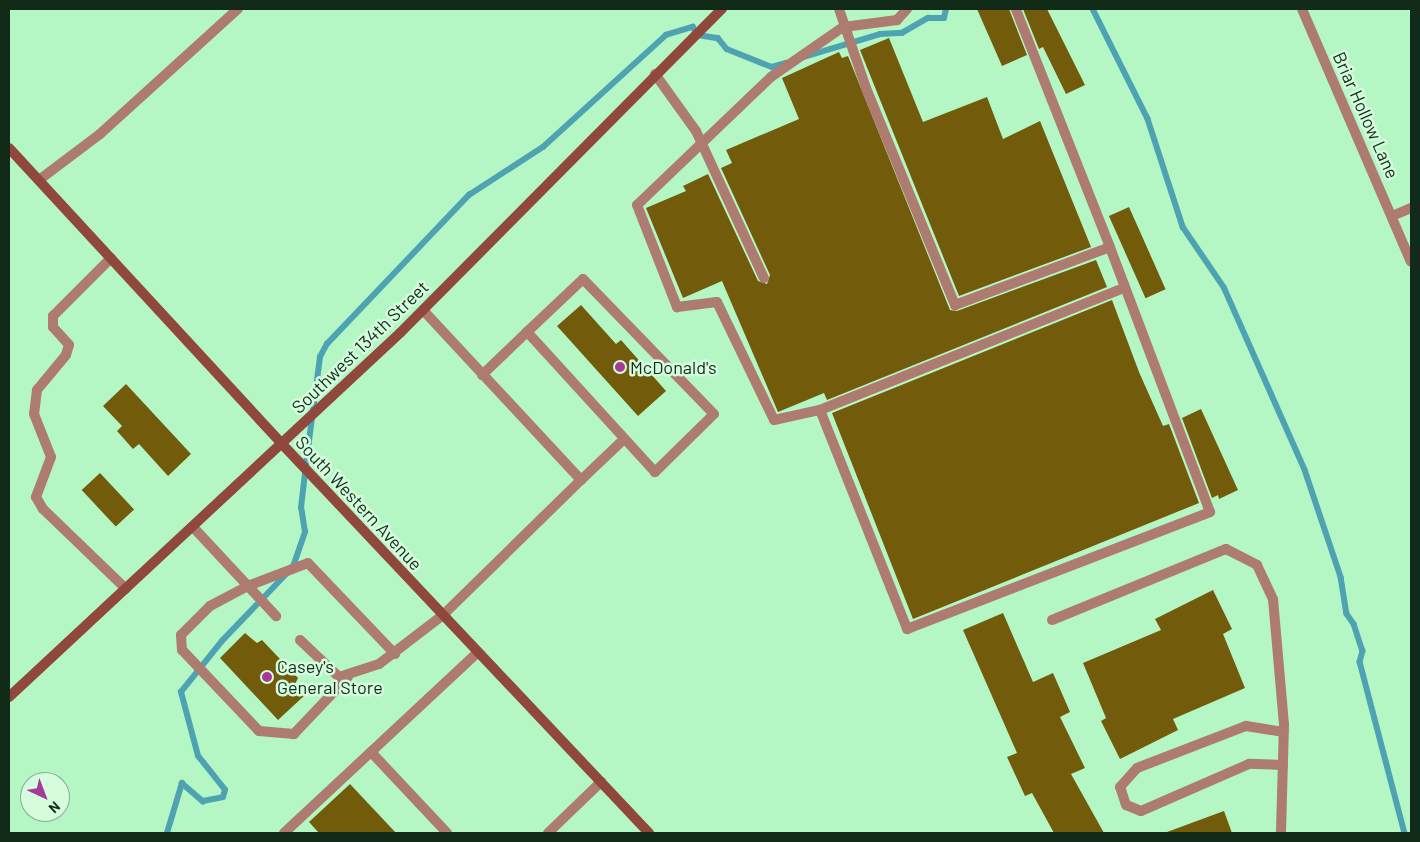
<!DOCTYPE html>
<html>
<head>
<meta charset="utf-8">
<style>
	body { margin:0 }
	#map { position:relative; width:1420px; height:842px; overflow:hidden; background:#b4f6c4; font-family:Barlow,sans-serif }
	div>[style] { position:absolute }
	.stream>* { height:5.5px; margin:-2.75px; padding:0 2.75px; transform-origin:2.75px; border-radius:2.75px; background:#4ea3b3 }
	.building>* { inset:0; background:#725c0b; transform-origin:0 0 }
	.lane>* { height:10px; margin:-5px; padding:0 5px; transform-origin:5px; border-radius:5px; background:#ae7b71 }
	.street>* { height:10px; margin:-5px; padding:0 5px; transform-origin:5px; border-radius:5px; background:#ae7b71 }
	.secondary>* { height:10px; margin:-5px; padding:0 5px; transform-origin:5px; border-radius:5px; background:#8f483b }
	.dots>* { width:14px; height:14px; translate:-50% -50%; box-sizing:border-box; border:2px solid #d6fcde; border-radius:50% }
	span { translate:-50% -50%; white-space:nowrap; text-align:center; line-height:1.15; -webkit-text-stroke:5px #d6fcde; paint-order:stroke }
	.street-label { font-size:18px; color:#112b18 }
	.poi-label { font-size:18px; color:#112b18 }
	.left { translate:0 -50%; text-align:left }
	.frame { position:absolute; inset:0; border:10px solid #112b18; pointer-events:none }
	.north { position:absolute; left:20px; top:772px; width:50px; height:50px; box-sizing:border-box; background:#d6fcde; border:1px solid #87a88f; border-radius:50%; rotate:137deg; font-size:14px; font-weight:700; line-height:20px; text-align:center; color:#112b18 }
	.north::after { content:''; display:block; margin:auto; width:18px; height:22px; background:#a53a9b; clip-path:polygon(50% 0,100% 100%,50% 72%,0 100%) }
</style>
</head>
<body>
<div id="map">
	<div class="stream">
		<div style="left:1093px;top:9px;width:123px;rotate:63.4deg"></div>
		<div style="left:1148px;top:119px;width:114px;rotate:72deg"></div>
		<div style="left:1183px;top:227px;width:73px;rotate:55.7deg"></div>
		<div style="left:1224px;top:287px;width:200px;rotate:66.1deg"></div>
		<div style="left:1305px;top:470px;width:113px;rotate:71.4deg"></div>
		<div style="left:1341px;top:577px;width:37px;rotate:81deg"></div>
		<div style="left:1347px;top:614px;width:12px;rotate:55deg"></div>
		<div style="left:1354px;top:624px;width:28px;rotate:72deg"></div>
		<div style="left:1363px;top:651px;width:11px;rotate:105deg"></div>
		<div style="left:1360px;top:662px;width:177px;rotate:75.3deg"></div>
		<div style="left:804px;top:57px;width:79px;rotate:-16.8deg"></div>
		<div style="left:880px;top:34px;width:22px;rotate:-3deg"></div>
		<div style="left:902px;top:33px;width:30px;rotate:-30deg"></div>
		<div style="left:928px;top:18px;width:16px"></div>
		<div style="left:944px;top:18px;width:9px;rotate:-77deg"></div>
		<div style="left:167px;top:833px;width:52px;rotate:-73.3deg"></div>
		<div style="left:182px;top:783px;width:28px;rotate:41deg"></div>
		<div style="left:203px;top:801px;width:20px;rotate:-11deg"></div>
		<div style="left:223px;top:797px;width:7px;rotate:-74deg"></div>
		<div style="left:225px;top:790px;width:43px;rotate:-128.5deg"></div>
		<div style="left:198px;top:756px;width:66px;rotate:-104.9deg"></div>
		<div style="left:181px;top:692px;width:65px;rotate:-51.2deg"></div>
		<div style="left:222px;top:641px;width:103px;rotate:-46.2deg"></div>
		<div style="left:293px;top:567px;width:37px;rotate:-71deg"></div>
		<div style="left:305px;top:532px;width:24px;rotate:-99deg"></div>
		<div style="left:301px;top:508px;width:52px;rotate:-83.4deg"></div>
		<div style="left:307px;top:456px;width:100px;rotate:-82.5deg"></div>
		<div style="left:320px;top:357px;width:15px;rotate:-62deg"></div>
		<div style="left:327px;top:344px;width:206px;rotate:-46.4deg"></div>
		<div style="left:469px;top:195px;width:88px;rotate:-33deg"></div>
		<div style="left:543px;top:147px;width:166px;rotate:-42.3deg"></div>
		<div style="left:666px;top:35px;width:28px;rotate:-17deg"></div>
		<div style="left:693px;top:27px;width:9px;rotate:58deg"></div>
		<div style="left:698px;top:35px;width:20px;rotate:9deg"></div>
		<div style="left:718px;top:38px;width:14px;rotate:51deg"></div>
		<div style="left:727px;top:49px;width:48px;rotate:21.8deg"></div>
		<div style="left:772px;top:67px;width:15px;rotate:-16deg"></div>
	</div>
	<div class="building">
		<div style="clip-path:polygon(977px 9px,1009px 9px,1027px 55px,1002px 66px)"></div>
		<div style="clip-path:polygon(1023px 9px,1047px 9px,1085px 85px,1066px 94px,1043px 47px,1039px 49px)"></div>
		<div style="clip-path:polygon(889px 38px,923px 122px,987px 97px,1003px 139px,1040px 121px,1091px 247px,959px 296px,860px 50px)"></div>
		<div style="clip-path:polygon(839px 52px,842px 58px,848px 56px,950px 310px,957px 311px,1096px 260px,1107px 287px,827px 400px,824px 393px,778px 412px,722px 281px,683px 298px,646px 208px,686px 191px,683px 186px,708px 174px,758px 281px,767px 284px,770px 275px,721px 168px,732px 163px,726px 150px,799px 119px,782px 78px)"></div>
		<div style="left:1129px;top:207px;width:90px;height:22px;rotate:66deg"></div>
		<div style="clip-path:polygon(1112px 300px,1139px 372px,1163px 426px,1169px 424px,1199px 503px,913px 619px,832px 413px)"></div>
		<div style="clip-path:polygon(581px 305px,616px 344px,621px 340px,666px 391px,638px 416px,557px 326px)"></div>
		<div style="clip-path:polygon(126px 384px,191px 454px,168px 476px,139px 444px,133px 449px,117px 431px,122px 426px,103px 406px)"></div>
		<div style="clip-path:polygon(1201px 409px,1238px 490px,1219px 499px,1218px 495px,1212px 498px,1182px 418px)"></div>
		<div style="left:100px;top:473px;width:50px;height:25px;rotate:47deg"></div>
		<div style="clip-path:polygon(1213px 590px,1232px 629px,1223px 634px,1245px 688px,1173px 719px,1178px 730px,1120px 759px,1101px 721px,1106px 718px,1083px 663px,1161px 630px,1155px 619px)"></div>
		<div style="clip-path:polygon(1003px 613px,1033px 682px,1053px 673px,1070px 712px,1060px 717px,1085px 768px,1071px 774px,1104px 833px,1054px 833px,1032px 793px,1025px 796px,1007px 757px,1017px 753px,963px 630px)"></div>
		<div style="clip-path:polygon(245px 633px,257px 643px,262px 640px,298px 678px,295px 684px,305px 695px,278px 720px,220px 658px)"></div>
		<div style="clip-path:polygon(350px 784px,396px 833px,319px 833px,309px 822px)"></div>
		<div style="clip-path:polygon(1224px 811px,1232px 833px,1168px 833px,1167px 832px)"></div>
	</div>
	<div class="lane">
		<div style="left:839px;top:9px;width:83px;rotate:71.1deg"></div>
		<div style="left:866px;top:88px;width:235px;rotate:67.7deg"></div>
		<div style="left:955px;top:305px;width:165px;rotate:-20.5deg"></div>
		<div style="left:1110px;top:247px;width:256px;rotate:-111.6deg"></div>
		<div style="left:907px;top:9px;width:15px;rotate:132deg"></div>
		<div style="left:897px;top:20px;width:54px;rotate:172.6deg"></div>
		<div style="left:843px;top:27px;width:88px;rotate:145.2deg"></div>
		<div style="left:771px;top:77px;width:185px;rotate:136.3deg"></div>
		<div style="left:637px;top:205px;width:110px;rotate:68.6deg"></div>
		<div style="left:677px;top:307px;width:40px;rotate:-7.1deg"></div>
		<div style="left:717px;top:302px;width:131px;rotate:64.2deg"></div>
		<div style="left:774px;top:420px;width:47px;rotate:-12.3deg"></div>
		<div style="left:820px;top:410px;width:236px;rotate:68.3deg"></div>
		<div style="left:907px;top:629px;width:325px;rotate:-21.1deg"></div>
		<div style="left:1210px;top:512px;width:283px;rotate:-110.7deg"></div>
		<div style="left:39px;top:180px;width:76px;rotate:-37deg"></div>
		<div style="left:100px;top:134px;width:186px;rotate:-42.2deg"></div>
		<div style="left:111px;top:258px;width:82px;rotate:135deg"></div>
		<div style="left:53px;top:316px;width:11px;rotate:90deg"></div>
		<div style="left:53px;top:327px;width:24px;rotate:48deg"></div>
		<div style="left:69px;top:345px;width:10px;rotate:107deg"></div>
		<div style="left:66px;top:355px;width:45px;rotate:129.6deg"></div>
		<div style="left:37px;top:390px;width:24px;rotate:97deg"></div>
		<div style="left:34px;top:414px;width:46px;rotate:68.4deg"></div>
		<div style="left:51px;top:457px;width:43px;rotate:110.6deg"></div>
		<div style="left:36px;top:497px;width:14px;rotate:60deg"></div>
		<div style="left:43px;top:509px;width:115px;rotate:43.9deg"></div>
		<div style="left:482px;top:375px;width:62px;rotate:-43.7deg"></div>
		<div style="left:527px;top:332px;width:77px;rotate:-43.4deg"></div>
		<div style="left:583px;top:279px;width:188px;rotate:45.9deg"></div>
		<div style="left:714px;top:414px;width:83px;rotate:135.5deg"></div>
		<div style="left:655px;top:472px;width:190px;rotate:-132.4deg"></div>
		<div style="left:820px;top:410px;width:327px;rotate:-21.9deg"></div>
		<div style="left:581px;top:480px;width:59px;rotate:-43.6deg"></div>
		<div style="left:193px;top:527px;width:122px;rotate:47deg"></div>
		<div style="left:1052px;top:620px;width:188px;rotate:-22.2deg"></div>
		<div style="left:1226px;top:549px;width:35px;rotate:27deg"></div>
		<div style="left:1257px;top:565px;width:38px;rotate:65deg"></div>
		<div style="left:1273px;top:599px;width:125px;rotate:85deg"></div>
		<div style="left:1284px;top:724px;width:109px;rotate:91.6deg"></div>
		<div style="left:300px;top:640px;width:54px;rotate:43.5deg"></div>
		<div style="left:339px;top:677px;width:42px;rotate:-18deg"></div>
		<div style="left:379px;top:664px;width:81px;rotate:-37.4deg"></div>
		<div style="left:443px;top:615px;width:193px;rotate:-44.4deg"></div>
		<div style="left:581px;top:480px;width:232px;rotate:-132.9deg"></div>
		<div style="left:348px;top:677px;width:79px;rotate:133.5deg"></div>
		<div style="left:294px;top:734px;width:35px;rotate:-175deg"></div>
		<div style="left:259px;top:731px;width:112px;rotate:-133.5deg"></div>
		<div style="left:182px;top:650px;width:15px;rotate:-94deg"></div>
		<div style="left:181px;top:635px;width:41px;rotate:-45deg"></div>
		<div style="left:210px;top:606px;width:43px;rotate:-27.8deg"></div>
		<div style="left:248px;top:586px;width:64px;rotate:-21deg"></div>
		<div style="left:308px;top:563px;width:126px;rotate:46.3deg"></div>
		<div style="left:371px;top:752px;width:111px;rotate:46.8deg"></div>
		<div style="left:1283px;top:765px;width:34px;rotate:-178deg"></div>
		<div style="left:1249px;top:764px;width:118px;rotate:156.5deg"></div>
		<div style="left:1141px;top:811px;width:16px;rotate:-158deg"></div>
		<div style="left:1126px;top:805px;width:19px;rotate:-108deg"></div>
		<div style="left:1120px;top:787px;width:25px;rotate:-48deg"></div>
		<div style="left:1137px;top:768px;width:117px;rotate:-21.1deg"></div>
		<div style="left:1246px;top:726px;width:38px;rotate:9deg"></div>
		<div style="left:284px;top:833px;width:265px;rotate:-43deg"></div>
		<div style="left:548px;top:833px;width:74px;rotate:-43.9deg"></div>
	</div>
	<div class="street">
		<div style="left:1302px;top:9px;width:275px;rotate:66.7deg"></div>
		<div style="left:655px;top:74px;width:70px;rotate:54.3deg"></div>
		<div style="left:696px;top:131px;width:162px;rotate:65.2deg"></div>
		<div style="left:1392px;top:216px;width:21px;rotate:-23deg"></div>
	</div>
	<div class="secondary">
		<div style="left:9px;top:148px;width:403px;rotate:47.3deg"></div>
		<div style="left:282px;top:444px;width:535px;rotate:46.67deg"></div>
		<div style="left:9px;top:697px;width:534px;rotate:-42.95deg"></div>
		<div style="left:400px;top:333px;width:457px;rotate:-45.2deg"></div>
	</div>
	<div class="dots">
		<div style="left:620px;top:367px;background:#a53a9b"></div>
		<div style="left:267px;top:677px;background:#a53a9b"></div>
	</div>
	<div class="street-label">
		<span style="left:1366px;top:115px;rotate:66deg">Briar Hollow Lane</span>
		<span style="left:360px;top:347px;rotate:-44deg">Southwest 134th Street</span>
		<span style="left:359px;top:503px;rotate:47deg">South Western Avenue</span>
	</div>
	<div class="poi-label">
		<span class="left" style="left:630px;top:367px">McDonald's</span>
		<span class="left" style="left:277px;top:677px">Casey's<br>General Store</span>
	</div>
	<div class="frame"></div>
	<div class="north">N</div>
</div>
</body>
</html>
